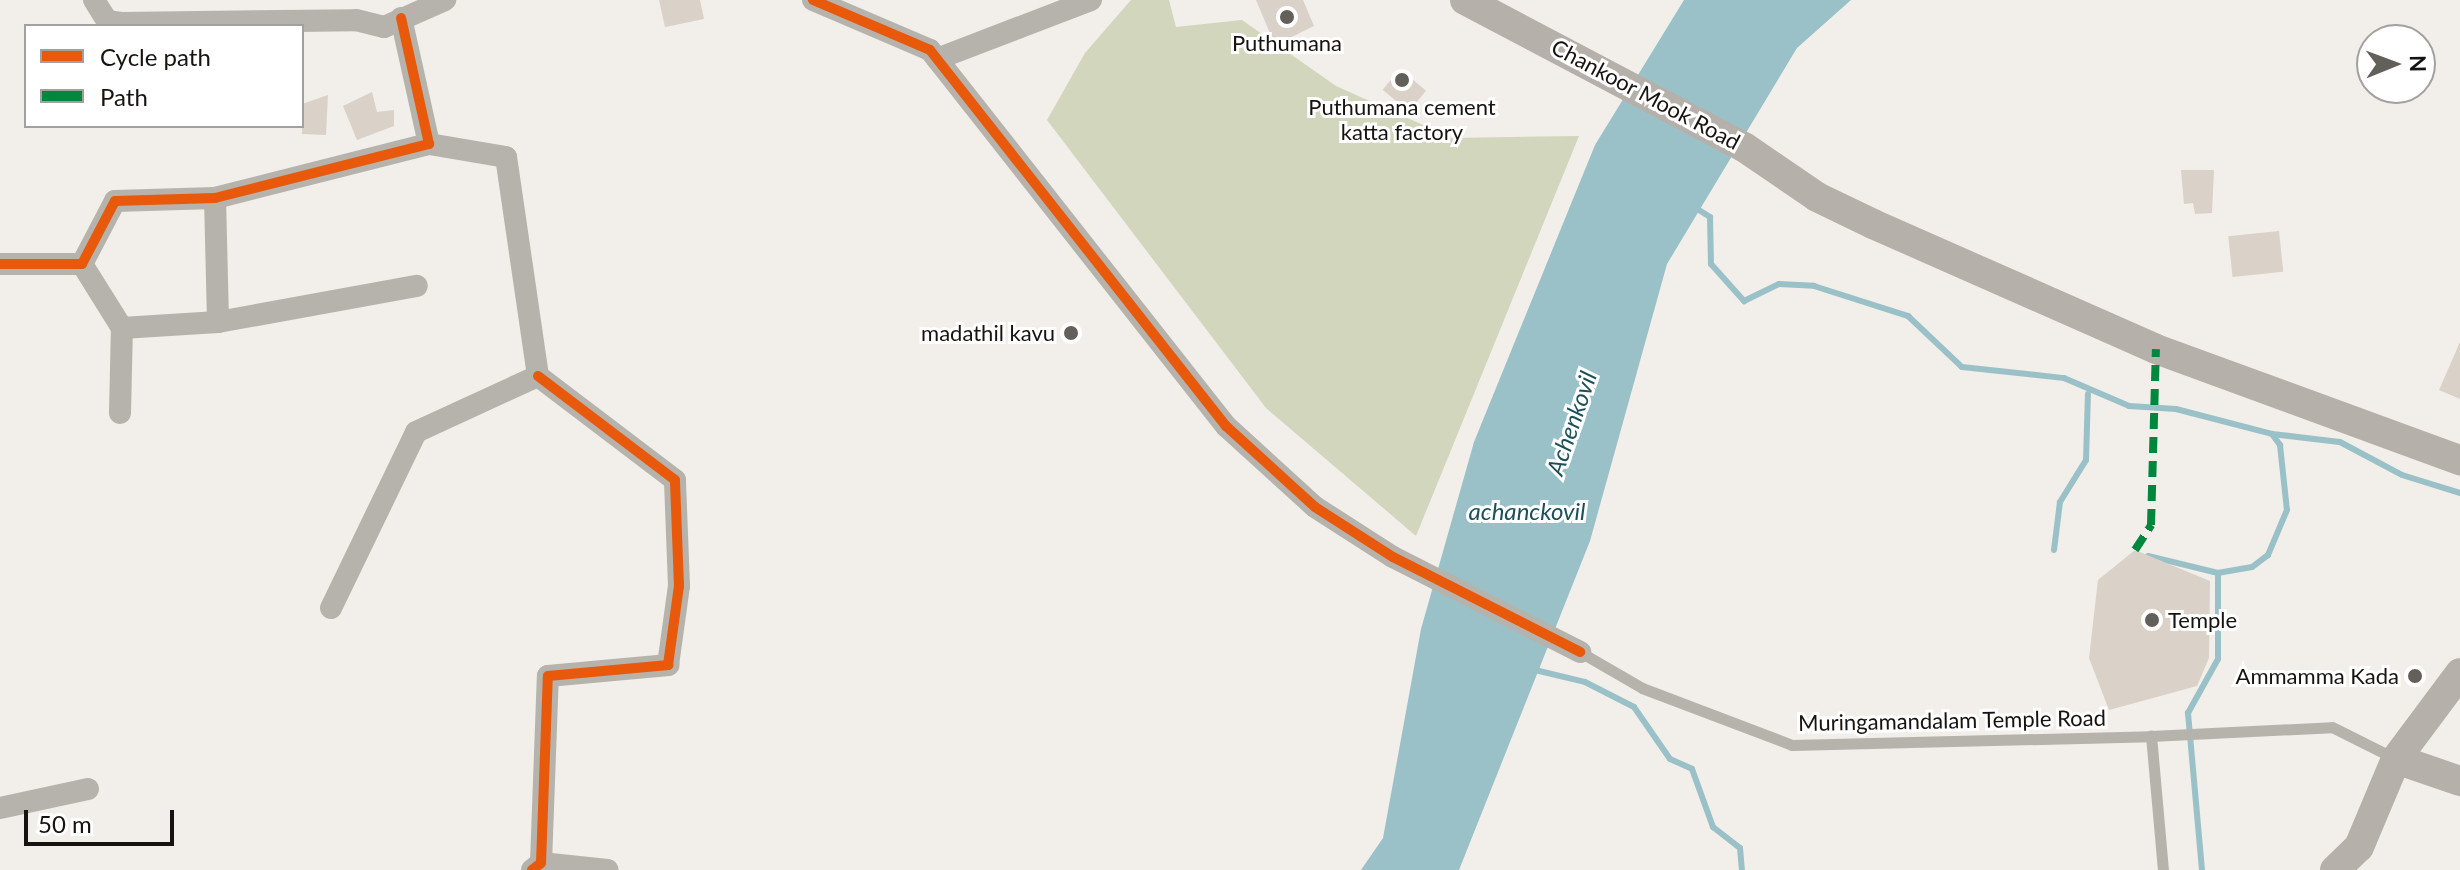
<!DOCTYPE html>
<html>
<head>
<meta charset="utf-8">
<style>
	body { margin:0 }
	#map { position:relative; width:2460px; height:870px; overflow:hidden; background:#f2eee9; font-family:Lato,sans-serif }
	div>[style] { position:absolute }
	.green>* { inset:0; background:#d1d6bc }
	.water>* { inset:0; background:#9ac1c7 }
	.stream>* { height:6px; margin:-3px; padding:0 3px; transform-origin:3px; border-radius:3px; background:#9ac1c7 }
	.building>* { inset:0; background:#dad1c8; transform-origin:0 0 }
	.lane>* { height:11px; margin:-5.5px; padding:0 5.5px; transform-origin:5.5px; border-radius:5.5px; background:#b6b2ac }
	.street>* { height:22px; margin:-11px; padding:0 11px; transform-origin:11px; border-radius:11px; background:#b6b2ac }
	.secondary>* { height:30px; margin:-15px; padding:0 15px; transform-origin:15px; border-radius:15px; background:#b5b1aa }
	.quiet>* { height:8px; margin-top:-4px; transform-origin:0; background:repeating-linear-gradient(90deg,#00873e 0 16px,transparent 0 24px) }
	.cycleway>* { height:10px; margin:-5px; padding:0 5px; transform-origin:5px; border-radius:5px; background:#e8590c }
	.dots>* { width:22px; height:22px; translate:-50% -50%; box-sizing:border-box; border:4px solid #fff; border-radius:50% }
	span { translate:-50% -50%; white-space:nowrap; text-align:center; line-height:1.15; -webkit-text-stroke:6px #fff; paint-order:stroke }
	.poi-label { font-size:22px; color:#161310 }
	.right { translate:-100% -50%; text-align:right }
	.left { translate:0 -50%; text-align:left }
	.street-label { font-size:22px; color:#161310 }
	.water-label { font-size:24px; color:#1e5059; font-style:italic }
	.legend { position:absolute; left:24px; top:24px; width:280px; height:104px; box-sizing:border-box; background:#fff; border:2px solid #a2a19f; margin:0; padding:10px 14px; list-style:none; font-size:24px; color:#161310 }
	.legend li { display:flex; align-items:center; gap:16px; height:40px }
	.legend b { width:40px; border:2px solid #a2a19f }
	.north { position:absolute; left:2356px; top:24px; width:80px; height:80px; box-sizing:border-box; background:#fff; border:2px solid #a2a19f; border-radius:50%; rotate:89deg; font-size:22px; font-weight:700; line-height:32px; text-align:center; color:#161310 }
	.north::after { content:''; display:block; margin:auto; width:28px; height:36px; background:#63605c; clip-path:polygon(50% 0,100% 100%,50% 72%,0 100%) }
	.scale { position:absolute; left:24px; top:810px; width:150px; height:36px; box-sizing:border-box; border:4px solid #161310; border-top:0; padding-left:10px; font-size:24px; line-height:28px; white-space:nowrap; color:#161310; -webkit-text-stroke:6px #fff; paint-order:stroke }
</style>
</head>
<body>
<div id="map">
	<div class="green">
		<div style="clip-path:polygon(1131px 0,1169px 0,1176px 27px,1242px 20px,1336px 86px,1452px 138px,1579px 136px,1416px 536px,1266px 408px,1047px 120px,1085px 53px)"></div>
	</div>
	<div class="water">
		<div style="clip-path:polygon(1684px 0,1851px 0,1797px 48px,1667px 264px,1590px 541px,1459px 870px,1361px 870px,1383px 838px,1421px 629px,1474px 442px,1595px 145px)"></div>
	</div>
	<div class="stream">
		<div style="left:1694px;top:207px;width:19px;rotate:32deg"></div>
		<div style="left:1710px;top:217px;width:47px;rotate:88.8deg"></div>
		<div style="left:1711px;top:264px;width:50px;rotate:48.3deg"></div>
		<div style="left:1744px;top:301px;width:39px;rotate:-26deg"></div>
		<div style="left:1779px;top:284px;width:35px;rotate:3deg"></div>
		<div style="left:1814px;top:286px;width:99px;rotate:17.7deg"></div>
		<div style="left:1908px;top:316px;width:74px;rotate:43.4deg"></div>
		<div style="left:1962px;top:367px;width:103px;rotate:6.2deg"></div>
		<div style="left:2064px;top:378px;width:71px;rotate:23.3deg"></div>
		<div style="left:2129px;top:406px;width:47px;rotate:3.7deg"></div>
		<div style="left:2176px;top:409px;width:99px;rotate:14.6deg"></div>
		<div style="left:2272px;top:434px;width:14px;rotate:54deg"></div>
		<div style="left:2280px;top:445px;width:65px;rotate:83.9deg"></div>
		<div style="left:2287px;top:510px;width:49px;rotate:112.9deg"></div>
		<div style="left:2268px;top:555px;width:20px;rotate:143deg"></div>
		<div style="left:2252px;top:567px;width:35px;rotate:170deg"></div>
		<div style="left:2218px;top:573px;width:72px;rotate:-166.3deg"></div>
		<div style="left:2272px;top:434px;width:68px;rotate:6.7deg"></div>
		<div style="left:2340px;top:442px;width:70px;rotate:28deg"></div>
		<div style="left:2402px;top:475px;width:61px;rotate:17.2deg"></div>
		<div style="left:2054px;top:550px;width:48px;rotate:-82.9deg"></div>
		<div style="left:2060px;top:502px;width:49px;rotate:-58.2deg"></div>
		<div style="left:2086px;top:460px;width:66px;rotate:-88.3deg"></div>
		<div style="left:1535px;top:670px;width:51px;rotate:13.5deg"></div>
		<div style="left:1585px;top:682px;width:55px;rotate:27deg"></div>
		<div style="left:1634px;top:707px;width:63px;rotate:55.3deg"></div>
		<div style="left:1670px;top:759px;width:24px;rotate:24deg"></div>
		<div style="left:1692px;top:769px;width:62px;rotate:70.1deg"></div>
		<div style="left:1713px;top:827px;width:34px;rotate:38deg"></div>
		<div style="left:1740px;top:848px;width:22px;rotate:85deg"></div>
		<div style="left:2202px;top:870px;width:158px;rotate:-95.1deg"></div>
		<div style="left:2188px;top:713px;width:62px;rotate:-60.9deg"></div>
		<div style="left:2218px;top:659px;width:86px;rotate:-90deg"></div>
	</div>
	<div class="building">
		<div style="clip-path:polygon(659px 0,700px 0,704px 19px,665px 27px)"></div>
		<div style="clip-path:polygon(1256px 0,1303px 0,1314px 26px,1275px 45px)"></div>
		<div style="left:1400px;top:69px;width:34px;height:27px;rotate:40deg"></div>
		<div style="clip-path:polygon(372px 92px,377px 112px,394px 110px,394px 126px,357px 140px,343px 106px)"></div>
		<div style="clip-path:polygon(328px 95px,326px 135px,302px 134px,302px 104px)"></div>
		<div style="clip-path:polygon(2181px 170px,2214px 170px,2212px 213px,2195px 214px,2193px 203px,2184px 204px)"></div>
		<div style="left:2279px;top:231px;width:41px;height:51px;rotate:84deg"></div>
		<div style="clip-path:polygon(2460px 342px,2460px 399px,2439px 390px)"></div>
		<div style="clip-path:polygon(2135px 550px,2210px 581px,2209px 658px,2197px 686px,2109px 710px,2089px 658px,2098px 580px)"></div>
	</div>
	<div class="lane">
		<div style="left:1580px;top:652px;width:72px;rotate:30.1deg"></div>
		<div style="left:1642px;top:688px;width:160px;rotate:20.8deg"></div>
		<div style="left:1792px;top:745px;width:359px;rotate:-1.4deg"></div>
		<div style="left:2163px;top:870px;width:135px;rotate:-95.1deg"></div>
		<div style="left:2151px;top:736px;width:181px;rotate:-2.8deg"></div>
		<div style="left:2332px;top:727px;width:72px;rotate:26.6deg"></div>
	</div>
	<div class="street">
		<div style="left:94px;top:0;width:25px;rotate:58deg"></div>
		<div style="left:107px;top:21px;width:14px;rotate:8deg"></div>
		<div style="left:121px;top:23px;width:235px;rotate:-0.7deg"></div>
		<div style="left:356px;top:20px;width:29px;rotate:14deg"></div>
		<div style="left:384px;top:27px;width:67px;rotate:-23.9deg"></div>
		<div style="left:813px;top:0;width:127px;rotate:23.1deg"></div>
		<div style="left:930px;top:50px;width:479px;rotate:51.8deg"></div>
		<div style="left:1226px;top:426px;width:120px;rotate:42.3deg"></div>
		<div style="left:1315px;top:507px;width:93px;rotate:32.7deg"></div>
		<div style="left:1393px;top:557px;width:210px;rotate:26.9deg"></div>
		<div style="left:937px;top:59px;width:165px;rotate:-21deg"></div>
		<div style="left:215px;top:198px;width:124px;rotate:88.6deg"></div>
		<div style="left:218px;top:322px;width:202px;rotate:-10.3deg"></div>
		<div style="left:0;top:264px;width:82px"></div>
		<div style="left:82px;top:264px;width:71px;rotate:-62.4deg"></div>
		<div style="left:115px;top:201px;width:100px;rotate:-1.7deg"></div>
		<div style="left:215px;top:198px;width:221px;rotate:-14.2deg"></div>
		<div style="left:429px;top:144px;width:129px;rotate:-102.5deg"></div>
		<div style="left:82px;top:264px;width:75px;rotate:58deg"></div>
		<div style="left:122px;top:328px;width:96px;rotate:-3.6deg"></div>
		<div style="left:120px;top:413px;width:85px;rotate:-88.7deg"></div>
		<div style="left:331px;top:608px;width:195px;rotate:-64.2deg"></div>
		<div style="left:416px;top:432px;width:134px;rotate:-24.7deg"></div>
		<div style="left:538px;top:376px;width:221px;rotate:-98.3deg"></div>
		<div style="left:506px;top:157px;width:78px;rotate:-170.4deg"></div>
		<div style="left:0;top:808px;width:90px;rotate:-12.2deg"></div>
		<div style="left:541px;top:863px;width:67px;rotate:6deg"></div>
		<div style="left:532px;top:870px;width:11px;rotate:-38deg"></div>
		<div style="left:541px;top:863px;width:187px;rotate:-87.9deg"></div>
		<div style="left:548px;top:676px;width:121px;rotate:-5.2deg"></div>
		<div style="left:668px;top:665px;width:80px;rotate:-82.1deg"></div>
		<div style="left:679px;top:586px;width:106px;rotate:-92.2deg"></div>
		<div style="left:675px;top:480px;width:172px;rotate:-142.8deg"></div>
	</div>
	<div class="secondary">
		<div style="left:1465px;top:0;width:315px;rotate:27.8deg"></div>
		<div style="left:1744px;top:147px;width:88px;rotate:34.4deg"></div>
		<div style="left:1817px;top:197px;width:62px;rotate:25.7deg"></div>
		<div style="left:1873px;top:224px;width:309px;rotate:23.8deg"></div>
		<div style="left:2156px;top:349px;width:324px;rotate:20.1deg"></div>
		<div style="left:2396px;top:759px;width:68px;rotate:19deg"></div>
		<div style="left:2335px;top:870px;width:33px;rotate:-44deg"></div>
		<div style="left:2359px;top:847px;width:95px;rotate:-67.2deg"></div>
		<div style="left:2396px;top:759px;width:107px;rotate:-53.3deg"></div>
	</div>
	<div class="quiet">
		<div style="left:2135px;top:550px;width:30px;rotate:-57deg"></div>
		<div style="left:2151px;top:525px;width:176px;rotate:-88.4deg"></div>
	</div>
	<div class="cycleway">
		<div style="left:813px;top:0;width:127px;rotate:23.1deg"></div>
		<div style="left:930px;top:50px;width:479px;rotate:51.8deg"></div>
		<div style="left:1226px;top:426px;width:120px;rotate:42.3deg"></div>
		<div style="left:1315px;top:507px;width:93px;rotate:32.7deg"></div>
		<div style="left:1393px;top:557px;width:210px;rotate:26.9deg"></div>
		<div style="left:0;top:264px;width:82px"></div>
		<div style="left:82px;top:264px;width:71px;rotate:-62.4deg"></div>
		<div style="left:115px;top:201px;width:100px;rotate:-1.7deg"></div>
		<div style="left:215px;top:198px;width:221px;rotate:-14.2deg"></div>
		<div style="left:429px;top:144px;width:129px;rotate:-102.5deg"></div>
		<div style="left:532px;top:870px;width:11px;rotate:-38deg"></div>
		<div style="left:541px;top:863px;width:187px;rotate:-87.9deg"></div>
		<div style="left:548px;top:676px;width:121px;rotate:-5.2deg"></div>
		<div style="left:668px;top:665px;width:80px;rotate:-82.1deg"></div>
		<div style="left:679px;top:586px;width:106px;rotate:-92.2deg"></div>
		<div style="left:675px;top:480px;width:172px;rotate:-142.8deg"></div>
	</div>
	<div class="dots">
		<div style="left:1287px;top:17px;background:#63605c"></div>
		<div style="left:1402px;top:80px;background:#63605c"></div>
		<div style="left:1071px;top:333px;background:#63605c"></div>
		<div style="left:2152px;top:620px;background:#63605c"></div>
		<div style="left:2415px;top:676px;background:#63605c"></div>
	</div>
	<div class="poi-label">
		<span style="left:1287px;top:43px">Puthumana</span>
		<span style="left:1402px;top:119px">Puthumana cement<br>katta factory</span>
		<span class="right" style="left:1055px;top:333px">madathil kavu</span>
		<span class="left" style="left:2168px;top:620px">Temple</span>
		<span class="right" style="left:2399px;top:676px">Ammamma Kada</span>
	</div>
	<div class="street-label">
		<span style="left:1646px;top:94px;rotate:28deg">Chankoor Mook Road</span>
		<span style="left:1952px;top:720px;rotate:-1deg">Muringamandalam Temple Road</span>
	</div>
	<div class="water-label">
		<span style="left:1571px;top:423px;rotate:-71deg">Achenkovil</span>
		<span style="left:1527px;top:511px">achanckovil</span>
	</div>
	<ul class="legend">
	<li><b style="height:10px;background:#e8590c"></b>Cycle path</li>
	<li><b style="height:10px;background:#00873e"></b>Path</li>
	</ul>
	<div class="north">N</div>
	<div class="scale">50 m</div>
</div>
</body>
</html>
